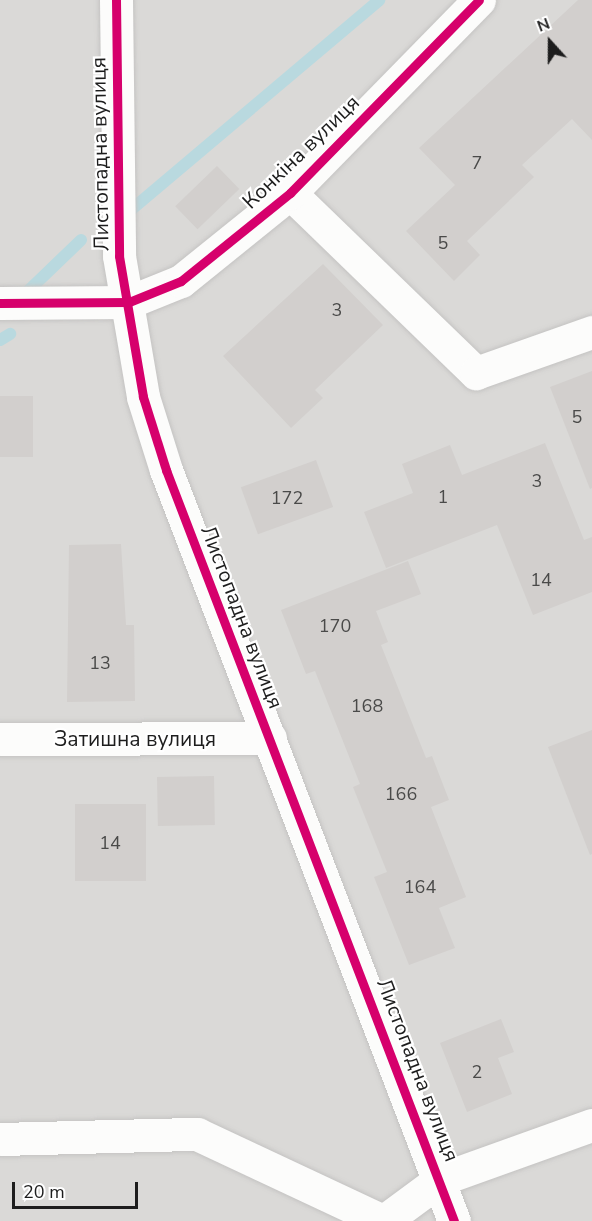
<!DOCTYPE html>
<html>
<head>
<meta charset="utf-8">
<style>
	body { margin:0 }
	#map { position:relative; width:592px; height:1221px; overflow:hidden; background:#ebe9e6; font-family:"Nunito Sans",sans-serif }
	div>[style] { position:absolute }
	.residential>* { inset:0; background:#dad9d7; transform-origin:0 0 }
	.stream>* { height:12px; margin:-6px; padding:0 6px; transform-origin:6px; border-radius:6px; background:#b9d9df }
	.building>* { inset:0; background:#d2cfcd; transform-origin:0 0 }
	.roads { filter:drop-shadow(0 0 2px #c4c3c2) drop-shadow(0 0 2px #c4c3c2) }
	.minor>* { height:33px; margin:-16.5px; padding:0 16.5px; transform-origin:16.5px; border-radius:16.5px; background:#fcfcfb }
	.cycleway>* { height:9px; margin:-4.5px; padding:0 4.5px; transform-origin:4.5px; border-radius:4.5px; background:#d6006c }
	span { translate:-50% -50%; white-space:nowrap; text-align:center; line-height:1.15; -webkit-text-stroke:4.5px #fff; paint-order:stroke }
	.number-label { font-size:18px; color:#4a4a49 }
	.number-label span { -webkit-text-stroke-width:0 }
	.street-label { font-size:21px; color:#1d1d1d }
	.north { position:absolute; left:520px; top:12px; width:60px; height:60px; -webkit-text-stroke:4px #fff; paint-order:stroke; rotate:339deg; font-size:16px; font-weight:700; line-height:24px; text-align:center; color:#1d1d1d }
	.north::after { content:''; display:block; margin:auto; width:21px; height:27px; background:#1d1d1d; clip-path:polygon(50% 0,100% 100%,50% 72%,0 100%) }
	.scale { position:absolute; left:12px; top:1182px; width:126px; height:27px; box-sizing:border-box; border:3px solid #1d1d1d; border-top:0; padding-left:8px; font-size:18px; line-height:21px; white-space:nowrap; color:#1d1d1d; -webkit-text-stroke:4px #fff; paint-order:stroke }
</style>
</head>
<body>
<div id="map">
	<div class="residential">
		<div style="left:0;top:0;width:592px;height:1221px"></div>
	</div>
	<div class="stream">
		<div style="left:125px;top:215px;width:333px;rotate:-40.2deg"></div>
		<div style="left:27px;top:292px;width:75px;rotate:-43.9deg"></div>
		<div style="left:0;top:340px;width:12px;rotate:-31deg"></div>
	</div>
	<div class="building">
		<div style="clip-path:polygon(578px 0,592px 0,592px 140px,572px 119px,522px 165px,534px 177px,467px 241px,480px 255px,454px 281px,406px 231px,455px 185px,419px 148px)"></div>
		<div style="left:217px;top:166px;width:32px;height:58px;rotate:46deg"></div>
		<div style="clip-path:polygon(323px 264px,383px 325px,315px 390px,323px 398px,291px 428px,223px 356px)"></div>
		<div style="clip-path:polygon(592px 371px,592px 488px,590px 489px,550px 387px)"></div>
		<div style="left:0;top:396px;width:33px;height:61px"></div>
		<div style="clip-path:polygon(545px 443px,584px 540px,592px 537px,592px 592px,533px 615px,497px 525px,386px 568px,364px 512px,413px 493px,402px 464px,450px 445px,462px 475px)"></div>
		<div style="left:316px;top:460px;width:50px;height:80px;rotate:70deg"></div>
		<div style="clip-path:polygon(121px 544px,126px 625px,134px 625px,135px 701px,67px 702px,69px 545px)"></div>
		<div style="clip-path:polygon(408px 561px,421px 594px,376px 611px,388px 642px,381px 645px,426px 758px,432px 756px,449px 800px,431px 807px,466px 897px,439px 908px,455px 948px,409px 965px,374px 877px,387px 872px,353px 787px,360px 784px,315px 671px,306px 674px,281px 610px)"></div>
		<div style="clip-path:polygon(592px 730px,592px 854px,590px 855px,548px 747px)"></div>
		<div style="left:214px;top:776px;width:49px;height:57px;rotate:89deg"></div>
		<div style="left:75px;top:804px;width:71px;height:77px"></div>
		<div style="clip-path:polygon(501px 1019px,514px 1052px,498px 1058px,512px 1094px,467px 1112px,440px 1043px)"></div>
	</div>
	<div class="roads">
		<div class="minor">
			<div style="left:116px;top:0;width:256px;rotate:89.3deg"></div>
			<div style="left:119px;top:256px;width:143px;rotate:80.3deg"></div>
			<div style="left:143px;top:397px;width:77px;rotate:72.5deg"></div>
			<div style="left:166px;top:470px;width:804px;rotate:69.02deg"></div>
			<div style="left:290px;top:193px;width:259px;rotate:44.1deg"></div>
			<div style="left:476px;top:373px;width:123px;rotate:-19.5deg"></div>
			<div style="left:0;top:303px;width:129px;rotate:-0.4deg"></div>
			<div style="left:129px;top:302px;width:56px;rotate:-22deg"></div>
			<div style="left:181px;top:281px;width:140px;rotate:-38.9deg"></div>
			<div style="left:290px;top:193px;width:270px;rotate:-45.6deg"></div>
			<div style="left:0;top:739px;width:270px;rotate:-0.2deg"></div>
			<div style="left:0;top:1139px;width:197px;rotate:-1.5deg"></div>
			<div style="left:197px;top:1134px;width:205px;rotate:25.1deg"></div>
			<div style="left:384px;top:1221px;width:71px;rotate:-36.4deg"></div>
			<div style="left:441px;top:1179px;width:160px;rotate:-19.7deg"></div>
		</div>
	</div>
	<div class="cycleway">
		<div style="left:116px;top:0;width:256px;rotate:89.3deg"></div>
		<div style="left:119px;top:256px;width:143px;rotate:80.3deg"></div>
		<div style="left:143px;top:397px;width:77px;rotate:72.5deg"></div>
		<div style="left:166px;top:470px;width:804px;rotate:69.02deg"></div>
		<div style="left:0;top:303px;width:129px;rotate:-0.4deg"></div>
		<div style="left:129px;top:302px;width:56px;rotate:-22deg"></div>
		<div style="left:181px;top:281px;width:140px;rotate:-38.9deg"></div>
		<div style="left:290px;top:193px;width:270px;rotate:-45.6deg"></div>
	</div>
	<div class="number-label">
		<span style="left:477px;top:163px">7</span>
		<span style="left:443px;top:243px">5</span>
		<span style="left:337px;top:310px">3</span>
		<span style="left:577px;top:417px">5</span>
		<span style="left:537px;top:481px">3</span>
		<span style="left:443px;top:497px">1</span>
		<span style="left:287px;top:498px">172</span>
		<span style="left:541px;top:580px">14</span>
		<span style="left:335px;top:626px">170</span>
		<span style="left:100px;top:663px">13</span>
		<span style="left:367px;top:706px">168</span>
		<span style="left:401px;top:794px">166</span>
		<span style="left:110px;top:843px">14</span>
		<span style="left:420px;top:887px">164</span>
		<span style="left:477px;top:1072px">2</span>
	</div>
	<div class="street-label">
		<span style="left:301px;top:152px;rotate:-44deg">Конкіна вулиця</span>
		<span style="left:100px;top:154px;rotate:-91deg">Листопадна вулиця</span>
		<span style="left:242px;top:617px;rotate:69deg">Листопадна вулиця</span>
		<span style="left:135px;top:739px">Затишна вулиця</span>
		<span style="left:418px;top:1070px;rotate:69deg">Листопадна вулиця</span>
	</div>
	<div class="north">N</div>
	<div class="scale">20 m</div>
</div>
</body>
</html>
